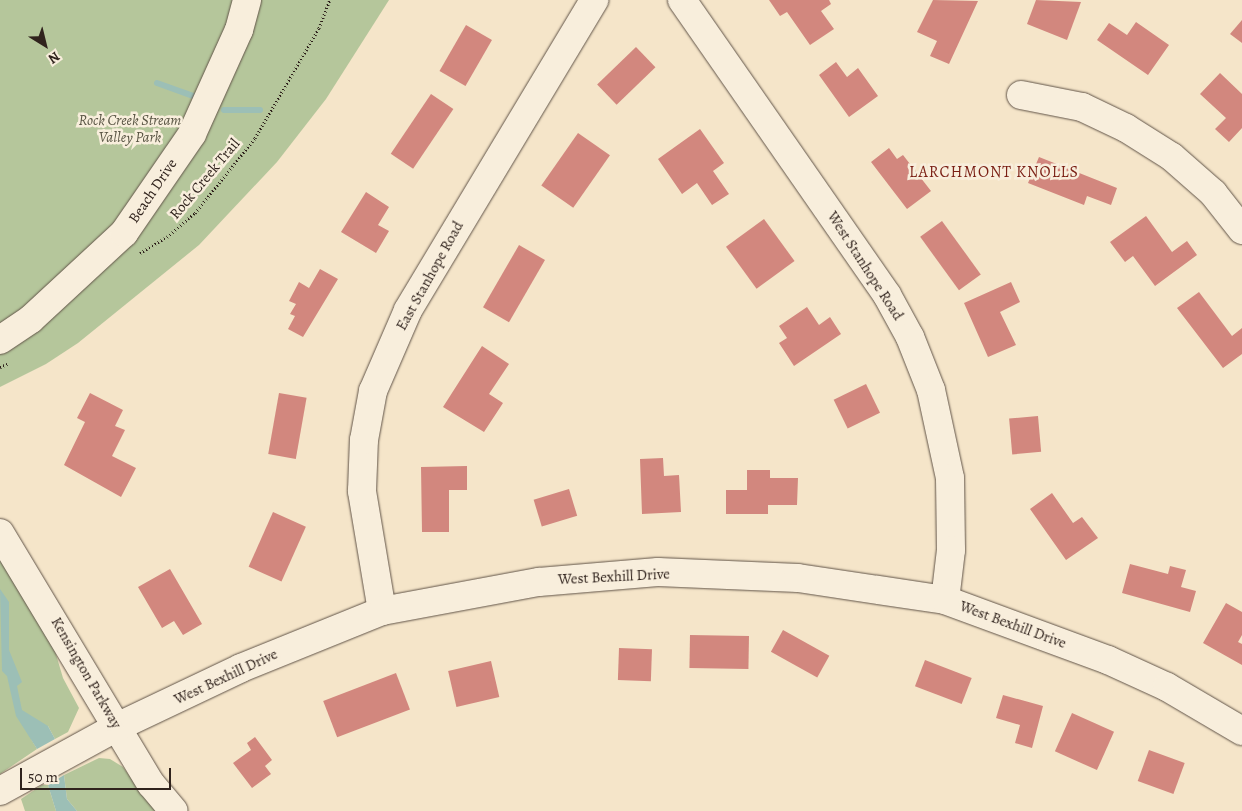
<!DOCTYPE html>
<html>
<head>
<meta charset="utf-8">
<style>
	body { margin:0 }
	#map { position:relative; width:1242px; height:811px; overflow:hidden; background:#f5e5c9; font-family:Alegreya,serif }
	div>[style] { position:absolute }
	.green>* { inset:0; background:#b5c69b }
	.water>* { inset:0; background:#9cbfb6 }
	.stream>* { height:6px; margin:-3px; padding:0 3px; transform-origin:3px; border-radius:3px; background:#9cbfb6 }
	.building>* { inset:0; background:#d2877e; transform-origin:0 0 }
	.path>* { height:3px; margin-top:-1.5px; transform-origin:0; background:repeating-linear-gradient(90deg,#30231d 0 1px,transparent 0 3.5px) }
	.roads { filter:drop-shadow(0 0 1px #615448) drop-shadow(0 0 1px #615448) }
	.minor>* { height:28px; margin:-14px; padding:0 14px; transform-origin:14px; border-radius:14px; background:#f8eedc }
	span { translate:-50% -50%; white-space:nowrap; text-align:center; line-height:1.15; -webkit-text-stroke:5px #f8eedc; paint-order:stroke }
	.park-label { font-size:15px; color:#585443; font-style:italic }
	.street-label { font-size:15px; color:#30231d }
	.neighbourhood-label { font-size:16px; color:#7a1f14; letter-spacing:1px }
	.north { position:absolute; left:20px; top:20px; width:50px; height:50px; -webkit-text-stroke:4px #f8eedc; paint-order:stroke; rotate:144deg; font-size:14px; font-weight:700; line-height:20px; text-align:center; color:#30231d }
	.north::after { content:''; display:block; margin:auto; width:18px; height:22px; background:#30231d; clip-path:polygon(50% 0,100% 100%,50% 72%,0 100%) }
	.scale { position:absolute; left:20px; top:768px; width:151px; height:22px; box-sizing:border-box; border:2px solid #30231d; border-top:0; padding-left:6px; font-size:15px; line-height:18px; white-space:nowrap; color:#30231d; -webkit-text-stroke:4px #f8eedc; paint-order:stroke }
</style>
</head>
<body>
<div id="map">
	<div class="green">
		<div style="clip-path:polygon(0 0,389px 0,326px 99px,277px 162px,199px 245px,78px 343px,46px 364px,0 387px)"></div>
		<div style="clip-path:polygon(0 556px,55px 651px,63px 678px,79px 708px,68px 732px,55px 739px,48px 726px,31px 739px,37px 749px,0 774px)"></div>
		<div style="clip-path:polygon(99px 758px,110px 759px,123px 767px,156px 811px,77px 811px,67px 799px,64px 775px)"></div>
		<div style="clip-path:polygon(42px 785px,48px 785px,56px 811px,25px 811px,21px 799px)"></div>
	</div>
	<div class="water">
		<div style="clip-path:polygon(0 589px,9px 602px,9px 650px,22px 682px,17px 686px,22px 710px,48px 726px,55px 739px,37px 749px,16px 716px,7px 676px,2px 671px)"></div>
		<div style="clip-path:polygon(64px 775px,67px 799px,77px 811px,56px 811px,48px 785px)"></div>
	</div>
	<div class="stream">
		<div style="left:157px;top:83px;width:41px;rotate:19.7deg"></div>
		<div style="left:224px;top:110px;width:36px"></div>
	</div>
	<div class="building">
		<div style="clip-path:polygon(769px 0,829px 0,831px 4px,821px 11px,834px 29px,810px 45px,787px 12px,780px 16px)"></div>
		<div style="clip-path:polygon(933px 0,978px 1px,949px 64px,930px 56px,937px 41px,917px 32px)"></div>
		<div style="clip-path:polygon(1036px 0,1081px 2px,1067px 40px,1027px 24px)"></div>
		<div style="clip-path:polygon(1242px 20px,1242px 43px,1230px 34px)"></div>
		<div style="clip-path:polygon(1136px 22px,1169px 45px,1148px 75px,1097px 40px,1109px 23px,1127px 35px)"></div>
		<div style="left:466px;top:25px;width:30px;height:53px;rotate:30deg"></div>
		<div style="left:636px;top:47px;width:28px;height:54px;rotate:46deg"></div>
		<div style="clip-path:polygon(836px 62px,847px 77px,858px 68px,878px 96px,849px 117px,819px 75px)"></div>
		<div style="clip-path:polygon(1220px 73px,1242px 94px,1242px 128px,1229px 142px,1215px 129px,1226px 118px,1200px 94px)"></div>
		<div style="left:431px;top:94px;width:27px;height:72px;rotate:34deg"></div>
		<div style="clip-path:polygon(700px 129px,724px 163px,713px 171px,729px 194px,712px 205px,697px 183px,682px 194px,658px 159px)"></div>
		<div style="left:578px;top:133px;width:39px;height:64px;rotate:35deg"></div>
		<div style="clip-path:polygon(889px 148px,897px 159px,903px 155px,931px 191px,907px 209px,871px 162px)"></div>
		<div style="clip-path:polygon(1039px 157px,1117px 188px,1111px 205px,1087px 196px,1084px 205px,1028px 183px)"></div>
		<div style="clip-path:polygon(366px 192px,389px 207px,378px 225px,389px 231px,376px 253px,341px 232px)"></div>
		<div style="clip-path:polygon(1146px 216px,1172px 252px,1187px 241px,1197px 255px,1155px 286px,1133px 256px,1125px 262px,1110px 242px)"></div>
		<div style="left:764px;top:219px;width:52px;height:47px;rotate:54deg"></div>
		<div style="left:942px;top:221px;width:66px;height:27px;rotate:54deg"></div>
		<div style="left:519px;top:245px;width:30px;height:72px;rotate:30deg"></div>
		<div style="clip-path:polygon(320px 269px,338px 279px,303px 337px,288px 329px,295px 316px,290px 314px,296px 304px,289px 301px,299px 282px,309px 288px)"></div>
		<div style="clip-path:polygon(1011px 282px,1020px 302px,1000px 312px,1016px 345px,988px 357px,964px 303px)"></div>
		<div style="clip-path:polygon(1199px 292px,1232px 336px,1242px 328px,1242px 354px,1223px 368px,1177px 308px)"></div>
		<div style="clip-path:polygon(807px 307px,819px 325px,830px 317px,841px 334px,794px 366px,779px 343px,787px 338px,779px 326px)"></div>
		<div style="clip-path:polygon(482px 346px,509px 364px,489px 394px,503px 403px,484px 432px,443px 407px)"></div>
		<div style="left:866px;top:384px;width:32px;height:36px;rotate:64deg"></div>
		<div style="clip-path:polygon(90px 393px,123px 410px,115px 426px,125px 430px,112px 456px,136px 468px,121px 497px,64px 465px,85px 422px,77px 418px)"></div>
		<div style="left:279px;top:393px;width:28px;height:62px;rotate:10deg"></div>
		<div style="left:1038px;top:416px;width:36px;height:29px;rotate:85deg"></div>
		<div style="clip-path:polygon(663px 458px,664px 476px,679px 475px,681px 512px,642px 514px,640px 459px)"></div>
		<div style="clip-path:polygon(467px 466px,467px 490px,449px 490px,449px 532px,422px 532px,421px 467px)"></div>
		<div style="clip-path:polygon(747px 470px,770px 470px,770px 478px,798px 478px,797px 505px,768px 505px,768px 514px,726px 514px,726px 490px,747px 490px)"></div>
		<div style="left:569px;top:489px;width:28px;height:37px;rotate:73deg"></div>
		<div style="clip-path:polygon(1052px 493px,1073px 523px,1082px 517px,1098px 538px,1066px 560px,1030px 509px)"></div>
		<div style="left:273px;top:512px;width:36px;height:60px;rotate:24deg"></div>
		<div style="clip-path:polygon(1130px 564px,1168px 574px,1170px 566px,1186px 570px,1181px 587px,1196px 591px,1190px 612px,1122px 593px)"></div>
		<div style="clip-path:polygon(170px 569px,202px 624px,183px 635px,174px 621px,162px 628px,138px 587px)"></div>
		<div style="clip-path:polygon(1226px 603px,1242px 612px,1242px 635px,1238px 642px,1242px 644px,1242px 665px,1203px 643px)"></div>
		<div style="left:783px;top:630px;width:53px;height:25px;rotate:29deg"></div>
		<div style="left:690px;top:635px;width:59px;height:33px;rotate:1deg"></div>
		<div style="left:619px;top:648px;width:33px;height:32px;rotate:2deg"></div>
		<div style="left:925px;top:660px;width:50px;height:28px;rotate:21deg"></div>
		<div style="left:491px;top:661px;width:37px;height:44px;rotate:77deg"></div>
		<div style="left:396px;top:673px;width:39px;height:78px;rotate:69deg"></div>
		<div style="clip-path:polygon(1003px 695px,1043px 706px,1032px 748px,1015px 743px,1020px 725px,996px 718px)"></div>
		<div style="left:1072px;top:713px;width:46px;height:42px;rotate:24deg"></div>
		<div style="clip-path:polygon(255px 737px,272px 760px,265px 766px,271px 774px,252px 788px,233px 763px,251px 750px,247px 743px)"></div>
		<div style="left:1149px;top:750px;width:38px;height:33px;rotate:20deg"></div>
	</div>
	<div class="path">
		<div style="left:140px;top:253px;width:31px;rotate:-31deg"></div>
		<div style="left:167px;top:237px;width:37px;rotate:-41deg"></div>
		<div style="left:195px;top:213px;width:96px;rotate:-51.3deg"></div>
		<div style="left:255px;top:138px;width:127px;rotate:-59.8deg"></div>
		<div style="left:319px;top:28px;width:30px;rotate:-69deg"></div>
		<div style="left:0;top:367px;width:8px;rotate:-23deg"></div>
	</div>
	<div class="roads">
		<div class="minor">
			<div style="left:682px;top:0;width:359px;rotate:55.2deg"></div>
			<div style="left:887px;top:295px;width:48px;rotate:61.3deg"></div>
			<div style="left:910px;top:337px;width:57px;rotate:68.4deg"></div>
			<div style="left:931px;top:390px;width:90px;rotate:77.8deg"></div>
			<div style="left:950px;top:478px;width:72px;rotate:89.2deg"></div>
			<div style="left:951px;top:550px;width:50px;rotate:96.8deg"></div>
			<div style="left:1021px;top:95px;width:62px;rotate:11.1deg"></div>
			<div style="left:1082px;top:107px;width:49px;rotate:25.5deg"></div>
			<div style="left:1126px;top:128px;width:54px;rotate:32.2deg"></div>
			<div style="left:1172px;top:157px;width:55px;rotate:41.3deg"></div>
			<div style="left:1213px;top:193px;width:47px;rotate:51.9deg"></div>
			<div style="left:0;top:340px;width:37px;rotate:-34deg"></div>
			<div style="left:31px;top:319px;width:127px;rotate:-42.8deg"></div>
			<div style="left:124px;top:233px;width:120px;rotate:-55.5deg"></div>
			<div style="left:192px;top:134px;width:114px;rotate:-65.7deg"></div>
			<div style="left:239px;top:30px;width:31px;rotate:-75deg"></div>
			<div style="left:0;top:533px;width:293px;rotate:59deg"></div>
			<div style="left:151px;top:784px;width:35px;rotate:50deg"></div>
			<div style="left:382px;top:611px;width:122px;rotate:-99.5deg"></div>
			<div style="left:362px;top:491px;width:51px;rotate:-87.8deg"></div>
			<div style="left:364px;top:440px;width:50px;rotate:-79.6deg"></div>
			<div style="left:373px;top:391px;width:88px;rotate:-66.6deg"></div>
			<div style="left:408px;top:310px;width:362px;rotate:-59deg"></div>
			<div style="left:0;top:791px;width:133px;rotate:-28.7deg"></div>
			<div style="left:117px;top:727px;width:137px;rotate:-25.4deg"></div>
			<div style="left:241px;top:668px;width:152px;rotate:-22deg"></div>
			<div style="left:382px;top:611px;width:160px;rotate:-10.5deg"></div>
			<div style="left:539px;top:582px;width:119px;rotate:-4.8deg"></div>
			<div style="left:658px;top:572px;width:140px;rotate:2.5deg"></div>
			<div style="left:798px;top:578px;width:149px;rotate:8.5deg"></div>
			<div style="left:945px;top:600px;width:174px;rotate:20.2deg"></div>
			<div style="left:1108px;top:660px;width:65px;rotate:24.6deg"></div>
			<div style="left:1167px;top:687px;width:87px;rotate:30.4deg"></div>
		</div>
	</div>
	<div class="park-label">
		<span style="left:130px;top:129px">Rock Creek Stream<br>Valley Park</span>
	</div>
	<div class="street-label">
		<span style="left:205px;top:179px;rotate:-50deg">Rock Creek Trail</span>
		<span style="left:153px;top:191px;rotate:-56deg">Beach Drive</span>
		<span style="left:865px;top:266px;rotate:57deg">West Stanhope Road</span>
		<span style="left:430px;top:276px;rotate:-61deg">East Stanhope Road</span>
		<span style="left:614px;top:577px;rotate:-3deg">West Bexhill Drive</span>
		<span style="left:1013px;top:625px;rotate:20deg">West Bexhill Drive</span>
		<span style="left:86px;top:673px;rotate:60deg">Kensington Parkway</span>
		<span style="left:226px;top:677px;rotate:-25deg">West Bexhill Drive</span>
	</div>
	<div class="neighbourhood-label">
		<span style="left:994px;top:172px">LARCHMONT KNOLLS</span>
	</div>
	<div class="north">N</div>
	<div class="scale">50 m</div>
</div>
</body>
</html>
